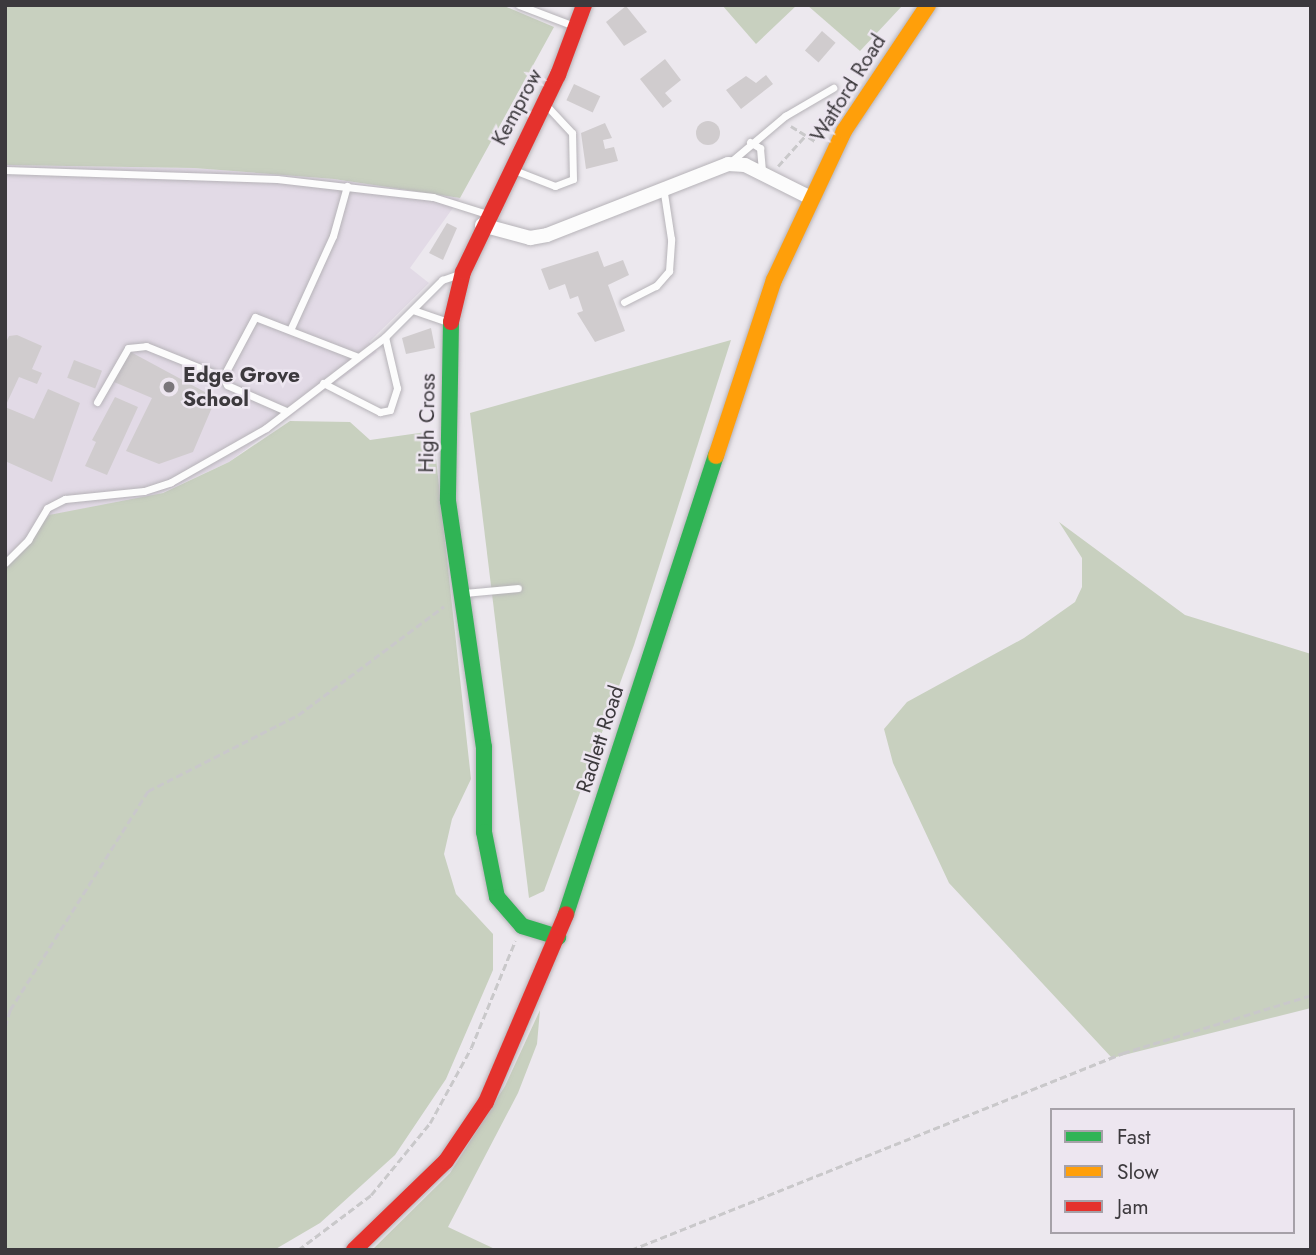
<!DOCTYPE html>
<html>
<head>
<meta charset="utf-8">
<style>
	body { margin:0 }
	#map { position:relative; width:1316px; height:1255px; overflow:hidden; background:#ece8ee; font-family:Jost,sans-serif }
	div>[style] { position:absolute }
	.built>* { inset:0; background:#e2dae6 }
	.green>* { inset:0; background:#c8d0bf }
	.building>* { inset:0; background:#d0ccce; transform-origin:0 0 }
	.round { border-radius:50% }
	.path>* { height:2.5px; margin-top:-1.25px; transform-origin:0; background:repeating-linear-gradient(90deg,#c9c8ca 0 7px,transparent 0 10.5px) }
	.roads { filter:drop-shadow(0 0 2px #b6b3b8) drop-shadow(0 0 2px #b6b3b8) }
	.lane>* { height:7px; margin:-3.5px; padding:0 3.5px; transform-origin:3.5px; border-radius:3.5px; background:#fcfcfc }
	.street>* { height:14px; margin:-7px; padding:0 7px; transform-origin:7px; border-radius:7px; background:#fcfcfc }
	.fast>* { height:16px; margin:-8px; padding:0 8px; transform-origin:8px; border-radius:8px; background:#30b455 }
	.slow>* { height:16px; margin:-8px; padding:0 8px; transform-origin:8px; border-radius:8px; background:#ff9f0a }
	.jam>* { height:16px; margin:-8px; padding:0 8px; transform-origin:8px; border-radius:8px; background:#e5322d }
	.dots>* { width:19px; height:19px; translate:-50% -50%; box-sizing:border-box; border:4px solid #ede6f0; border-radius:50% }
	span { translate:-50% -50%; white-space:nowrap; text-align:center; line-height:1.15; -webkit-text-stroke:5px #ede6f0; paint-order:stroke }
	.street-label { font-size:21px; color:#3c393d }
	.poi-label { font-size:21px; color:#3c393d; font-weight:700 }
	.left { translate:0 -50%; text-align:left }
	.frame { position:absolute; inset:0; border:7px solid #3c393d; pointer-events:none }
	.legend { position:absolute; left:1050px; top:1108px; width:245px; height:126px; box-sizing:border-box; background:#ede6f0; border:2px solid #a6a1a8; margin:0; padding:9px 12px; list-style:none; font-size:21px; color:#3c393d }
	.legend li { display:flex; align-items:center; gap:14px; height:35px }
	.legend b { width:35px; border:2px solid #a6a1a8 }
</style>
</head>
<body>
<div id="map">
	<div class="built">
		<div style="clip-path:polygon(5px 165px,194px 168px,334px 179px,460px 198px,410px 268px,429px 283px,369px 342px,377px 352px,229px 462px,5px 565px)"></div>
	</div>
	<div class="green">
		<div style="clip-path:polygon(5px 5px,502px 5px,554px 27px,460px 198px,334px 179px,194px 168px,5px 165px)"></div>
		<div style="clip-path:polygon(722px 5px,797px 5px,756px 44px)"></div>
		<div style="clip-path:polygon(807px 5px,903px 5px,860px 51px)"></div>
		<div style="clip-path:polygon(731px 340px,634px 645px,544px 891px,529px 898px,470px 413px)"></div>
		<div style="clip-path:polygon(290px 421px,350px 422px,370px 440px,433px 431px,471px 779px,452px 819px,444px 854px,456px 894px,493px 934px,493px 970px,446px 1079px,395px 1155px,320px 1223px,274px 1250px,5px 1250px,5px 565px,49px 515px,163px 493px,229px 462px)"></div>
		<div style="clip-path:polygon(1059px 522px,1185px 615px,1311px 654px,1311px 1008px,1112px 1058px,949px 883px,893px 763px,884px 729px,907px 702px,1024px 638px,1075px 602px,1082px 587px,1082px 558px)"></div>
		<div style="clip-path:polygon(540px 1010px,537px 1044px,518px 1093px,448px 1227px,497px 1250px,372px 1250px,450px 1173px,505px 1086px)"></div>
	</div>
	<div class="building">
		<div style="clip-path:polygon(626px 6px,647px 32px,624px 46px,606px 22px)"></div>
		<div style="left:822px;top:31px;width:18px;height:26px;rotate:41deg"></div>
		<div style="clip-path:polygon(665px 59px,681px 80px,665px 93px,672px 101px,663px 108px,640px 79px)"></div>
		<div style="clip-path:polygon(766px 75px,773px 84px,741px 109px,726px 90px,746px 76px,756px 83px)"></div>
		<div style="left:574px;top:84px;width:29px;height:18px;rotate:25deg"></div>
		<div class="round" style="left:696px;top:121px;width:24px;height:24px"></div>
		<div style="clip-path:polygon(605px 123px,612px 138px,603px 140px,605px 149px,614px 147px,618px 161px,586px 169px,581px 133px)"></div>
		<div style="clip-path:polygon(447px 223px,457px 228px,443px 260px,429px 253px)"></div>
		<div style="clip-path:polygon(598px 251px,604px 267px,623px 260px,629px 275px,608px 285px,625px 331px,595px 342px,577px 313px,583px 311px,578px 296px,570px 299px,565px 284px,549px 290px,541px 269px)"></div>
		<div style="clip-path:polygon(431px 328px,435px 348px,406px 354px,402px 338px)"></div>
		<div style="clip-path:polygon(17px 335px,42px 346px,32px 369px,42px 373px,37px 384px,19px 377px,5px 407px,34px 419px,48px 389px,80px 403px,52px 482px,5px 461px,5px 344px,9px 336px)"></div>
		<div style="clip-path:polygon(127px 350px,216px 398px,193px 452px,159px 464px,126px 451px,152px 398px,114px 382px)"></div>
		<div style="left:74px;top:360px;width:30px;height:19px;rotate:21deg"></div>
		<div style="clip-path:polygon(115px 397px,138px 407px,107px 475px,85px 466px,96px 442px,92px 440px)"></div>
	</div>
	<div class="path">
		<div style="left:791px;top:126px;width:31px;rotate:32deg"></div>
		<div style="left:778px;top:166px;width:39px;rotate:-48deg"></div>
		<div style="left:5px;top:1027px;width:18px;rotate:-74deg"></div>
		<div style="left:10px;top:1010px;width:259px;rotate:-57.8deg"></div>
		<div style="left:148px;top:791px;width:168px;rotate:-26.9deg"></div>
		<div style="left:298px;top:715px;width:182px;rotate:-36.7deg"></div>
		<div style="left:298px;top:1250px;width:91px;rotate:-37deg"></div>
		<div style="left:371px;top:1195px;width:93px;rotate:-50.7deg"></div>
		<div style="left:430px;top:1123px;width:85px;rotate:-61.3deg"></div>
		<div style="left:471px;top:1048px;width:116px;rotate:-67.6deg"></div>
		<div style="left:631px;top:1250px;width:530px;rotate:-21.82deg"></div>
		<div style="left:1123px;top:1053px;width:197px;rotate:-17.1deg"></div>
	</div>
	<div class="roads">
		<div class="lane">
			<div style="left:519px;top:5px;width:59px;rotate:20.9deg"></div>
			<div style="left:750px;top:142px;width:12px;rotate:31deg"></div>
			<div style="left:760px;top:148px;width:25px;rotate:85deg"></div>
			<div style="left:728px;top:164px;width:75px;rotate:-40.1deg"></div>
			<div style="left:785px;top:116px;width:56px;rotate:-30.3deg"></div>
			<div style="left:5px;top:170px;width:272px;rotate:1.9deg"></div>
			<div style="left:277px;top:179px;width:157px;rotate:6.6deg"></div>
			<div style="left:433px;top:197px;width:57px;rotate:17.5deg"></div>
			<div style="left:514px;top:170px;width:44px;rotate:21.3deg"></div>
			<div style="left:555px;top:186px;width:19px;rotate:-21deg"></div>
			<div style="left:573px;top:179px;width:46px;rotate:-91.2deg"></div>
			<div style="left:572px;top:133px;width:37px;rotate:-133deg"></div>
			<div style="left:624px;top:302px;width:36px;rotate:-27deg"></div>
			<div style="left:656px;top:286px;width:20px;rotate:-49deg"></div>
			<div style="left:669px;top:271px;width:32px;rotate:-86deg"></div>
			<div style="left:671px;top:239px;width:47px;rotate:-98.7deg"></div>
			<div style="left:413px;top:310px;width:39px;rotate:19deg"></div>
			<div style="left:291px;top:328px;width:101px;rotate:-65.5deg"></div>
			<div style="left:333px;top:236px;width:52px;rotate:-74.4deg"></div>
			<div style="left:323px;top:383px;width:64px;rotate:27deg"></div>
			<div style="left:380px;top:412px;width:10px;rotate:-11deg"></div>
			<div style="left:390px;top:410px;width:23px;rotate:-72deg"></div>
			<div style="left:397px;top:388px;width:52px;rotate:-103.2deg"></div>
			<div style="left:97px;top:402px;width:62px;rotate:-60.1deg"></div>
			<div style="left:128px;top:348px;width:18px;rotate:-6deg"></div>
			<div style="left:146px;top:346px;width:83px;rotate:21.9deg"></div>
			<div style="left:286px;top:411px;width:64px;rotate:-156.2deg"></div>
			<div style="left:227px;top:385px;width:9px;rotate:-117deg"></div>
			<div style="left:223px;top:377px;width:68px;rotate:-61.9deg"></div>
			<div style="left:255px;top:317px;width:110px;rotate:21.2deg"></div>
			<div style="left:5px;top:563px;width:33px;rotate:-45deg"></div>
			<div style="left:28px;top:540px;width:37px;rotate:-59deg"></div>
			<div style="left:47px;top:508px;width:20px;rotate:-27deg"></div>
			<div style="left:65px;top:499px;width:79px;rotate:-5.8deg"></div>
			<div style="left:144px;top:491px;width:28px;rotate:-18deg"></div>
			<div style="left:171px;top:482px;width:109px;rotate:-29.6deg"></div>
			<div style="left:266px;top:428px;width:150px;rotate:-37.4deg"></div>
			<div style="left:385px;top:337px;width:81px;rotate:-45deg"></div>
			<div style="left:442px;top:280px;width:18px;rotate:-19deg"></div>
			<div style="left:465px;top:593px;width:53px;rotate:-5.4deg"></div>
		</div>
		<div class="street">
			<div style="left:482px;top:225px;width:50px;rotate:15.2deg"></div>
			<div style="left:530px;top:238px;width:17px;rotate:-10deg"></div>
			<div style="left:547px;top:235px;width:194px;rotate:-21.4deg"></div>
			<div style="left:728px;top:164px;width:17px;rotate:3deg"></div>
			<div style="left:745px;top:165px;width:72px;rotate:26.6deg"></div>
		</div>
		<div class="fast">
			<div style="left:451px;top:322px;width:179px;rotate:91deg"></div>
			<div style="left:448px;top:501px;width:249px;rotate:81.7deg"></div>
			<div style="left:484px;top:747px;width:85px;rotate:90deg"></div>
			<div style="left:484px;top:832px;width:66px;rotate:78.7deg"></div>
			<div style="left:497px;top:897px;width:38px;rotate:49deg"></div>
			<div style="left:522px;top:926px;width:38px;rotate:17deg"></div>
			<div style="left:566px;top:914px;width:482px;rotate:-71.9deg"></div>
		</div>
		<div class="slow">
			<div style="left:716px;top:456px;width:185px;rotate:-71.8deg"></div>
			<div style="left:774px;top:280px;width:165px;rotate:-64.8deg"></div>
			<div style="left:844px;top:131px;width:151px;rotate:-56.3deg"></div>
		</div>
		<div class="jam">
			<div style="left:451px;top:322px;width:51px;rotate:-76.5deg"></div>
			<div style="left:463px;top:272px;width:219px;rotate:-64.3deg"></div>
			<div style="left:558px;top:75px;width:75px;rotate:-69.6deg"></div>
			<div style="left:354px;top:1250px;width:128px;rotate:-44.1deg"></div>
			<div style="left:446px;top:1161px;width:71px;rotate:-55.9deg"></div>
			<div style="left:486px;top:1102px;width:204px;rotate:-66.9deg"></div>
		</div>
	</div>
	<div class="dots">
		<div style="left:169px;top:387px;background:#7a767b"></div>
	</div>
	<div class="street-label">
		<span style="left:848px;top:88px;rotate:-58deg">Watford Road</span>
		<span style="left:517px;top:107px;rotate:-62deg">Kemprow</span>
		<span style="left:427px;top:423px;rotate:-89deg">High Cross</span>
		<span style="left:600px;top:739px;rotate:-72deg">Radlett Road</span>
	</div>
	<div class="poi-label">
		<span class="left" style="left:183px;top:387px">Edge Grove<br>School</span>
	</div>
	<div class="frame"></div>
	<ul class="legend">
	<li><b style="height:9px;background:#30b455"></b>Fast</li>
	<li><b style="height:9px;background:#ff9f0a"></b>Slow</li>
	<li><b style="height:9px;background:#e5322d"></b>Jam</li>
	</ul>
</div>
</body>
</html>
